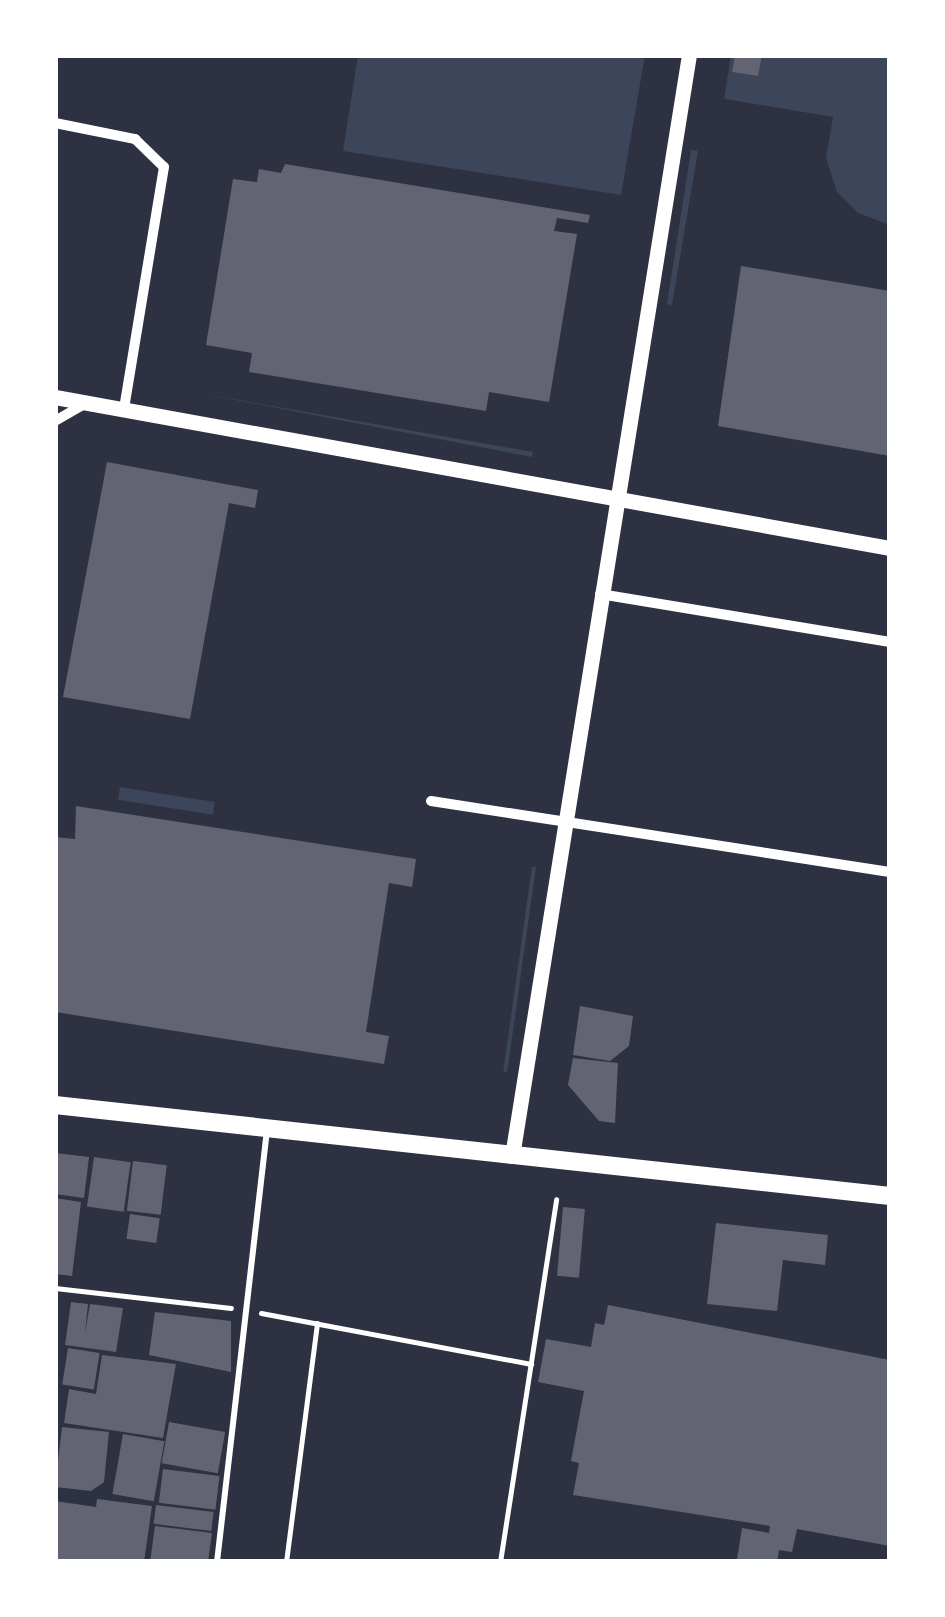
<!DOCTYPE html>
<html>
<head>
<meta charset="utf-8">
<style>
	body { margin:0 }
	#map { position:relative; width:945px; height:1617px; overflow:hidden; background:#2d3142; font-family:Manrope,sans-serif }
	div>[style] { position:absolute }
	.green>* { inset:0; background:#3c4559; transform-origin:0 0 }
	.building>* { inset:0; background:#626471; transform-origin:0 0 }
	.path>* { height:5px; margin:-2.5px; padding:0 2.5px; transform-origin:2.5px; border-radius:2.5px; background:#fff }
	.service>* { height:6px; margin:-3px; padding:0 3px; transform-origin:3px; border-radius:3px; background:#fff }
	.minor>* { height:10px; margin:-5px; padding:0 5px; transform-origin:5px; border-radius:5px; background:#fff }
	.tertiary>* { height:15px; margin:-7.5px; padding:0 7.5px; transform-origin:7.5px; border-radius:7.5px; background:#fff }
	.secondary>* { height:18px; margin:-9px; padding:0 9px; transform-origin:9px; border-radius:9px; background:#fff }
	span { translate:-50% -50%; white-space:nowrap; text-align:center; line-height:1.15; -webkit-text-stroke:9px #fff; paint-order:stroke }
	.frame { position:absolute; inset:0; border:58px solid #fff; pointer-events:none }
</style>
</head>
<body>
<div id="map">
	<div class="green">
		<div style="clip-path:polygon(358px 55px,645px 55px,621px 195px,343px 151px)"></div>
		<div style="clip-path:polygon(731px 55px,890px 55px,890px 225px,858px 213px,837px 192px,826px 158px,833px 117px,724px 99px)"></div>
		<div style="clip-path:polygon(691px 150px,698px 151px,672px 305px,667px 304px)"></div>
		<div style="clip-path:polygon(199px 393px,533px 452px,532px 457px)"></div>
		<div style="left:120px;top:787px;width:96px;height:13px;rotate:9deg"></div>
		<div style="left:536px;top:867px;width:207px;height:4px;rotate:98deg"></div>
	</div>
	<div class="building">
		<div style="clip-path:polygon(735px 55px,762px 55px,758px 76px,732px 72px)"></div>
		<div style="clip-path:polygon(285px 164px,590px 215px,588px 223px,557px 218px,554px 231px,577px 234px,549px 402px,489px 392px,486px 411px,249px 372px,252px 353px,206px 345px,233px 179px,257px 182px,259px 169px,281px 173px)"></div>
		<div style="clip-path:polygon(741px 266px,890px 291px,890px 456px,718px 426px)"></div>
		<div style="clip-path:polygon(107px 462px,258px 490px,255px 508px,229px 503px,190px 719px,63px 697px)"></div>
		<div style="clip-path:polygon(76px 806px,416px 859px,412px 887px,389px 883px,366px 1032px,389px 1036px,384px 1064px,55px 1012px,55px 837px,75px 839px)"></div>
		<div style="clip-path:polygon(580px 1006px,633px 1016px,629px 1046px,610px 1061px,573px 1055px)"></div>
		<div style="clip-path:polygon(573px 1058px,618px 1063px,615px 1123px,599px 1121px,568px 1085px)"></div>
		<div style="clip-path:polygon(55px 1153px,89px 1157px,84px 1198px,55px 1194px)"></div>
		<div style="left:94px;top:1157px;width:37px;height:50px;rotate:8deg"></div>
		<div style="left:133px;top:1161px;width:34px;height:50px;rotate:7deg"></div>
		<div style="clip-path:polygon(55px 1198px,81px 1202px,72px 1276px,55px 1274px)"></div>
		<div style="left:563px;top:1207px;width:22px;height:69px;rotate:5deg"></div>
		<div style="left:130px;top:1214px;width:30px;height:25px;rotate:8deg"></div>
		<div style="clip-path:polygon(716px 1223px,828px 1235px,825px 1265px,783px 1260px,777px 1311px,707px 1304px)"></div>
		<div style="clip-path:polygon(71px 1302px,88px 1304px,85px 1333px,90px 1304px,123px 1308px,116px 1352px,65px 1345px)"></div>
		<div style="clip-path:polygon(608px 1305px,890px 1360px,890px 1546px,797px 1529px,792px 1552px,779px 1550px,777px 1562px,755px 1562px,737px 1559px,742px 1528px,769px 1533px,770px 1526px,573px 1495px,579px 1463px,571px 1461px,584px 1391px,538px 1382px,546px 1339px,591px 1347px,595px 1323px,604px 1325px)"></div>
		<div style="clip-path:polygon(155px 1312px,231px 1321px,231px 1372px,149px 1355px)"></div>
		<div style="left:68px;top:1348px;width:32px;height:37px;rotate:9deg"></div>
		<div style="clip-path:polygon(102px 1355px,176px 1364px,163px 1438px,64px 1423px,69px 1389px,96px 1394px)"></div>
		<div style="left:169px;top:1422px;width:57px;height:42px;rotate:10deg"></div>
		<div style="clip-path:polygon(62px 1427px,109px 1432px,104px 1482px,91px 1491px,55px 1487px)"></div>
		<div style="left:123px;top:1434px;width:42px;height:61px;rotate:10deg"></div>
		<div style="left:163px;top:1469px;width:57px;height:34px;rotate:7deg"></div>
		<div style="clip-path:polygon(97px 1499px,152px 1506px,144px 1562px,55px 1561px,55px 1501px,96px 1507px)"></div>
		<div style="left:156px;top:1505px;width:58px;height:19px;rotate:7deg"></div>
		<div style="clip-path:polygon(155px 1526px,212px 1533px,208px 1562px,150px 1562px)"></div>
	</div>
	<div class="path">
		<div style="left:55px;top:1288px;width:177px;rotate:6.5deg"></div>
		<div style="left:261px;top:1313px;width:275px;rotate:10.7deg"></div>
		<div style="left:286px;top:1562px;width:241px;rotate:-82.6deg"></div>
		<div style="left:500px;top:1562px;width:367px;rotate:-81.2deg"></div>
	</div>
	<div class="service">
		<div style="left:217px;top:1562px;width:434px;rotate:-83.4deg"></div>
	</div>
	<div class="minor">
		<div style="left:55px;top:123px;width:82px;rotate:11.3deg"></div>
		<div style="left:135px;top:139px;width:40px;rotate:44deg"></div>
		<div style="left:164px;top:167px;width:245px;rotate:99.4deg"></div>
		<div style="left:55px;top:421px;width:32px;rotate:-30deg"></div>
		<div style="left:600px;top:594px;width:294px;rotate:9.4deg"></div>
		<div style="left:431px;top:801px;width:464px;rotate:8.8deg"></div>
	</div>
	<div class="tertiary">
		<div style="left:55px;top:397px;width:849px;rotate:10.25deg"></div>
		<div style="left:512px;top:1156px;width:1115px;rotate:-80.87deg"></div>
	</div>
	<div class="secondary">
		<div style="left:55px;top:1105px;width:840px;rotate:6.22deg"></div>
	</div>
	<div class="frame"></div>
</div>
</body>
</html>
